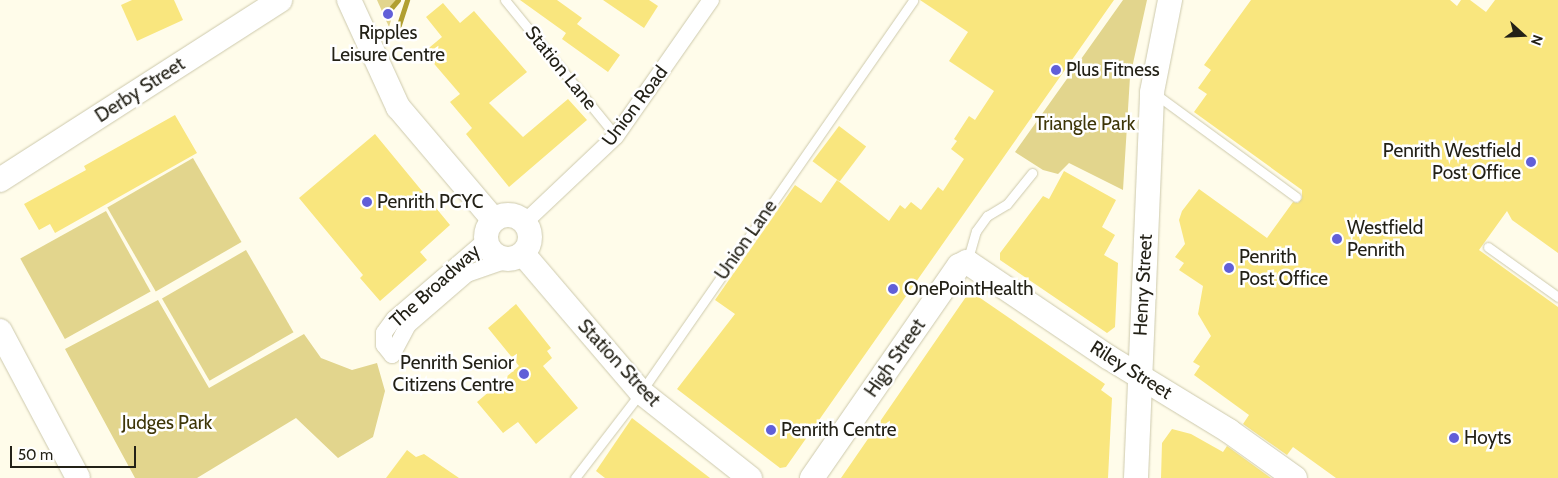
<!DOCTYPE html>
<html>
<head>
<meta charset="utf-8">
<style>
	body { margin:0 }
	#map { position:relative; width:1558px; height:478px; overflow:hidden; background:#fffcea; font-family:Cabin,sans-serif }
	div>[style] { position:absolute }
	.green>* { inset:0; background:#e2d58d; transform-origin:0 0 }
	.stream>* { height:5px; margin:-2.5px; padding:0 2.5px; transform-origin:2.5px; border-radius:2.5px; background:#b19f31 }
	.building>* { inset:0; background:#f9e67e; transform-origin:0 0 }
	.roads { filter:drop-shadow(0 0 1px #cdc9ac) drop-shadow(0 0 1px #cdc9ac) }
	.lane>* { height:9px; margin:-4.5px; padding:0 4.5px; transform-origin:4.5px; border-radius:4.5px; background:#fff }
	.street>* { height:16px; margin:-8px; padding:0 8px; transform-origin:8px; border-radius:8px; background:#fff }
	.secondary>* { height:24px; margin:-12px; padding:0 12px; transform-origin:12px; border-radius:12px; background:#fff }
	.secondary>.ring { margin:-12px; padding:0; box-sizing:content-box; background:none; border:24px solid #fff; border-radius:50% }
	.dots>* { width:14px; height:14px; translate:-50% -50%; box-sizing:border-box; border:2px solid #fff; border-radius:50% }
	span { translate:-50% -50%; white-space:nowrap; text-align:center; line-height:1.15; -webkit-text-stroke:5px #fff; paint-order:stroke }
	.poi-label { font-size:19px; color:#232117 }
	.left { translate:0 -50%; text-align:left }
	.right { translate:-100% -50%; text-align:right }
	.street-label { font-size:19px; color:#232117 }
	.park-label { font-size:19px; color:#3e3608 }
	.north { position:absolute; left:1498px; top:10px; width:50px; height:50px; -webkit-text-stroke:4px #fff; paint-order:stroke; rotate:110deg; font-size:14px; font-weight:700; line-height:20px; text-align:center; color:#232117 }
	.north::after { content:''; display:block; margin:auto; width:18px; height:22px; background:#232117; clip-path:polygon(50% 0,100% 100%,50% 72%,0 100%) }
	.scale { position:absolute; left:10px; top:446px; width:126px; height:22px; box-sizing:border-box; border:2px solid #232117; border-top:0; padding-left:6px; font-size:15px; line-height:18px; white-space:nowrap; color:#232117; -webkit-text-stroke:4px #fff; paint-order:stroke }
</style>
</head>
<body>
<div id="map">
	<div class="green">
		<div style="clip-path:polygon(377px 0,397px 0,389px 27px)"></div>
		<div style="clip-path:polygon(1123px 0,1147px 0,1130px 77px,1123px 190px,1069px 163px,1058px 174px,1043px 170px,1015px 152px)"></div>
		<div style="left:193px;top:158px;width:97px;height:99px;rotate:60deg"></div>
		<div style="left:106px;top:211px;width:92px;height:98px;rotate:61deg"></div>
		<div style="left:246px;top:250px;width:95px;height:97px;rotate:60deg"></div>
		<div style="clip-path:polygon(158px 300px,209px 388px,304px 334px,321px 358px,352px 370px,377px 363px,385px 391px,373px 437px,338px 458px,296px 418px,197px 478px,135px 478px,65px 349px)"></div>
	</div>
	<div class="stream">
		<div style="left:392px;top:7px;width:9px;rotate:-49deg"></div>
		<div style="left:396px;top:34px;width:36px;rotate:-72deg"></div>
	</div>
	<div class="building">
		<div style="clip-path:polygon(132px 0,174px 0,183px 20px,137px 41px,121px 5px)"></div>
		<div style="clip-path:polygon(520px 0,557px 0,582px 18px,577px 24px,620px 55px,608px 72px,562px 39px,566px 33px)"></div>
		<div style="clip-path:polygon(603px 0,649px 0,658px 6px,644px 28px)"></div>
		<div style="clip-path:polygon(920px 0,1114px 0,786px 467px,780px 468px,677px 389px,735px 314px,715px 300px,795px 185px,821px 203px,837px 180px,889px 221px,900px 205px,905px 209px,911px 202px,921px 210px,938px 187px,943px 191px,964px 159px,951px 149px,957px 141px,954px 139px,969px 116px,975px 120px,994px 91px,949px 61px,968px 32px)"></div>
		<div style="clip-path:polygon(1251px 0,1450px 0,1457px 6px,1461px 0,1470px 0,1486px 12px,1495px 0,1558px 0,1558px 253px,1512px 220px,1507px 211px,1479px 250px,1558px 307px,1558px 478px,1336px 478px,1293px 447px,1287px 455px,1243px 424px,1249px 415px,1194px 375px,1200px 366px,1193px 362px,1211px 336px,1198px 314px,1203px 286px,1179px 270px,1184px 263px,1175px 257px,1185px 244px,1179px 220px,1182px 211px,1199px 189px,1267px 238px,1293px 202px,1298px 203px,1302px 198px,1302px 190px,1194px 112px,1207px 94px,1198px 88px,1211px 70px,1204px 65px)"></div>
		<div style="clip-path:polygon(443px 3px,460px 23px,474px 11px,527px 72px,489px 103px,523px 137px,568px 99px,587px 120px,509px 187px,466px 134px,472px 128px,450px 102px,460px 94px,424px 52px,442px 37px,426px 17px)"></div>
		<div style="clip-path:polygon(175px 115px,197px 153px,55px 233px,50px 224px,39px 230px,24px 204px,86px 170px,84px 166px)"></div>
		<div style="left:839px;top:126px;width:34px;height:44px;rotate:37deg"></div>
		<div style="clip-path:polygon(375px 134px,450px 225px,420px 252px,427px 260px,380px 301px,360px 278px,363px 275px,299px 198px)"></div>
		<div style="clip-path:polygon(1064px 171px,1116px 200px,1102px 227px,1115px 235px,1104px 255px,1118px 263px,1115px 327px,1107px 333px,1000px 260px,1000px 253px,1043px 196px,1049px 199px)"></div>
		<div style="clip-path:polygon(970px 291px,1105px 384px,1101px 390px,1112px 398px,1108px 478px,841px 478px)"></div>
		<div style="clip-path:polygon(516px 304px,551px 348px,547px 351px,552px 358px,543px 366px,578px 408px,536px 444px,518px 422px,503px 433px,477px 402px,519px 366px,488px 328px)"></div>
		<div style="clip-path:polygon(632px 418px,710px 478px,605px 478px,596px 471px)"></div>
		<div style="clip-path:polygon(1172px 429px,1191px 434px,1223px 452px,1227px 446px,1271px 478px,1161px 478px,1162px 443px)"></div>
		<div style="clip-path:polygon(407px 450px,416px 457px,424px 454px,459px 478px,386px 478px)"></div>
	</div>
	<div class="roads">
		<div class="lane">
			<div style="left:505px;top:0;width:176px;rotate:50.8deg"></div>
			<div style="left:1154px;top:93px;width:176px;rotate:36.2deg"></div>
			<div style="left:1488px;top:247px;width:86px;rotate:35.5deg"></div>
			<div style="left:967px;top:262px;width:32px;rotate:-74deg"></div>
			<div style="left:976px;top:231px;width:19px;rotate:-54deg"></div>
			<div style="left:987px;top:216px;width:23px;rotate:-31deg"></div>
			<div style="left:1007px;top:204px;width:40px;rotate:-51deg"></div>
			<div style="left:575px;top:478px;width:108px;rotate:-52.5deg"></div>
			<div style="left:641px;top:392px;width:477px;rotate:-55.2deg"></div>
		</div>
		<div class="street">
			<div style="left:525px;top:222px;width:125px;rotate:-43.4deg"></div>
			<div style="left:616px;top:136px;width:166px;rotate:-55.1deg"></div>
			<div style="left:486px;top:240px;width:121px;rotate:139.3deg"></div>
			<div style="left:394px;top:319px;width:17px;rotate:126deg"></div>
			<div style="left:384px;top:333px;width:12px;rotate:90deg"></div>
			<div style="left:384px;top:345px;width:13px;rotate:51deg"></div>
			<div style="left:392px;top:355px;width:34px;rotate:-62deg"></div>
			<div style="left:408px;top:325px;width:78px;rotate:-40.8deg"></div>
			<div style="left:467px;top:274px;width:42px;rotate:-19.3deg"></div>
		</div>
		<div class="secondary">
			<div style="left:349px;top:0;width:118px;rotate:65.4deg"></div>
			<div style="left:398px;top:107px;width:148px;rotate:49.7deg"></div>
			<div style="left:0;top:180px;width:333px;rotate:-32.7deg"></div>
			<div class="ring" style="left:486px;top:215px;width:20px;height:20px"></div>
			<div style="left:523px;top:254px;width:182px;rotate:49.5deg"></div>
			<div style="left:641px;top:392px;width:139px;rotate:38.3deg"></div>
			<div style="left:0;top:331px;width:166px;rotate:62deg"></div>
			<div style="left:812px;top:478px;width:258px;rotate:-55.3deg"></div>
			<div style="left:959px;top:266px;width:9px;rotate:-27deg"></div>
			<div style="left:967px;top:262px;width:170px;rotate:34deg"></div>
			<div style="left:1108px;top:357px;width:142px;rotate:31.4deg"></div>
			<div style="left:1229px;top:431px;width:81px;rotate:35.5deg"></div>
			<div style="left:1136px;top:478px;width:386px;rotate:-87.6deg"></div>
			<div style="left:1152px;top:92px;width:94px;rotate:-78.9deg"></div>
		</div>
	</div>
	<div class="dots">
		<div style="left:388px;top:14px;background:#615fd8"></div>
		<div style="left:1056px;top:70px;background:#615fd8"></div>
		<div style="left:1531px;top:162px;background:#615fd8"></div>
		<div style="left:367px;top:202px;background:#615fd8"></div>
		<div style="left:1337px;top:239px;background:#615fd8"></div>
		<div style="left:1229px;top:268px;background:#615fd8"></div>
		<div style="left:893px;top:289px;background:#615fd8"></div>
		<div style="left:524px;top:374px;background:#615fd8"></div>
		<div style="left:771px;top:430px;background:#615fd8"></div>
		<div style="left:1454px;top:438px;background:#615fd8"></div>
	</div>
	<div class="poi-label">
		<span style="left:388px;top:44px">Ripples<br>Leisure Centre</span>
		<span class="left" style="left:1066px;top:70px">Plus Fitness</span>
		<span class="right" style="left:1521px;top:162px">Penrith Westfield<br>Post Office</span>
		<span class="left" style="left:377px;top:202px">Penrith PCYC</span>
		<span class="left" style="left:1347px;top:239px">Westfield<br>Penrith</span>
		<span class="left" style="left:1239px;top:268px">Penrith<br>Post Office</span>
		<span class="left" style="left:904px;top:289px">OnePointHealth</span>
		<span class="right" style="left:514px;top:374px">Penrith Senior<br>Citizens Centre</span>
		<span class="left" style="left:781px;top:430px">Penrith Centre</span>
		<span class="left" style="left:1464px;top:438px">Hoyts</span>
	</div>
	<div class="street-label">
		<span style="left:561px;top:68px;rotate:51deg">Station Lane</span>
		<span style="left:140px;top:90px;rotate:-33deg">Derby Street</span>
		<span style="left:635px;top:106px;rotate:-53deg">Union Road</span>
		<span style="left:746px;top:240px;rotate:-55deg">Union Lane</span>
		<span style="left:1143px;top:285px;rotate:-87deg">Henry Street</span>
		<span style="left:435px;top:286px;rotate:-42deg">The Broadway</span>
		<span style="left:895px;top:358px;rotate:-55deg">High Street</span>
		<span style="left:619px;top:363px;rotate:47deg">Station Street</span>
		<span style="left:1131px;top:370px;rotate:32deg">Riley Street</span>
	</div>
	<div class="park-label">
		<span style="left:1085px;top:124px">Triangle Park</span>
		<span style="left:167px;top:423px">Judges Park</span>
	</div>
	<div class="north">N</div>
	<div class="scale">50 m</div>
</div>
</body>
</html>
